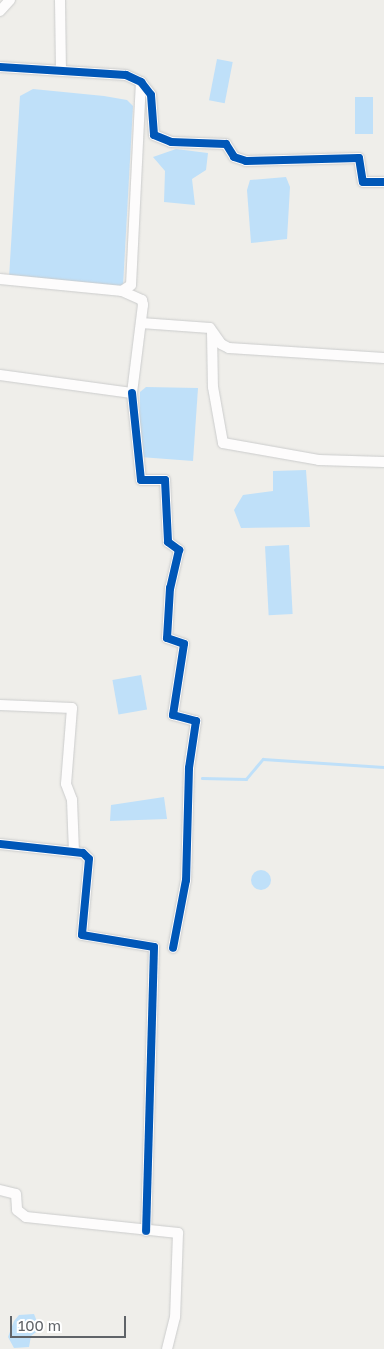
<!DOCTYPE html>
<html>
<head>
<meta charset="utf-8">
<style>
	body { margin:0 }
	#map { position:relative; width:384px; height:1349px; overflow:hidden; background:#efeeea; font-family:"Golos Text",sans-serif }
	div>[style] { position:absolute }
	.water>* { inset:0; background:#bfe0f9; transform-origin:0 0 }
	.round { border-radius:50% }
	.stream>* { height:2.5px; margin:-1.25px; padding:0 1.25px; transform-origin:1.25px; border-radius:1.25px; background:#bfe0f9 }
	.roads { filter:drop-shadow(0 0 1px #cbcccc) drop-shadow(0 0 1px #cbcccc) }
	.minor>* { height:10px; margin:-5px; padding:0 5px; transform-origin:5px; border-radius:5px; background:#fdfcfc }
	.cycleway>* { height:8px; margin:-4px; padding:0 4px; transform-origin:4px; border-radius:4px; background:#0057b8 }
	span { translate:-50% -50%; white-space:nowrap; text-align:center; line-height:1.15; -webkit-text-stroke:4.5px #fff; paint-order:stroke }
	.scale { position:absolute; left:10px; top:1316px; width:116px; height:22px; box-sizing:border-box; border:2px solid #5f6368; border-top:0; padding-left:6px; font-size:15px; line-height:18px; white-space:nowrap; color:#5f6368; -webkit-text-stroke:4px #fff; paint-order:stroke }
</style>
</head>
<body>
<div id="map">
	<div class="water">
		<div style="left:217px;top:59px;width:16px;height:42px;rotate:11deg"></div>
		<div style="clip-path:polygon(33px 89px,104px 96px,127px 100px,133px 106px,123px 286px,9px 278px,20px 96px)"></div>
		<div style="left:355px;top:97px;width:18px;height:37px"></div>
		<div style="clip-path:polygon(176px 149px,208px 153px,206px 170px,192px 179px,195px 205px,164px 202px,165px 171px,153px 157px)"></div>
		<div style="clip-path:polygon(286px 177px,290px 187px,287px 239px,251px 243px,247px 190px,250px 180px)"></div>
		<div style="clip-path:polygon(146px 387px,198px 388px,193px 461px,140px 457px,140px 392px)"></div>
		<div style="clip-path:polygon(306px 470px,310px 527px,241px 528px,234px 510px,243px 495px,273px 491px,273px 471px)"></div>
		<div style="left:289px;top:545px;width:69px;height:24px;rotate:87deg"></div>
		<div style="left:141px;top:675px;width:35px;height:29px;rotate:80deg"></div>
		<div style="clip-path:polygon(164px 797px,167px 819px,110px 821px,111px 805px)"></div>
		<div class="round" style="left:251px;top:870px;width:20px;height:20px"></div>
		<div style="clip-path:polygon(34px 1314px,40px 1329px,31px 1336px,29px 1347px,14px 1348px,8px 1337px,14px 1321px,19px 1315px)"></div>
	</div>
	<div class="stream">
		<div style="left:202px;top:778px;width:44px;rotate:1.3deg"></div>
		<div style="left:246px;top:779px;width:26px;rotate:-50deg"></div>
		<div style="left:263px;top:759px;width:121px;rotate:3.8deg"></div>
	</div>
	<div class="roads">
		<div class="minor">
			<div style="left:60px;top:0;width:70px;rotate:89.2deg"></div>
			<div style="left:0;top:11px;width:15px;rotate:-48deg"></div>
			<div style="left:0;top:67px;width:126px;rotate:3.6deg"></div>
			<div style="left:126px;top:75px;width:17px;rotate:25deg"></div>
			<div style="left:141px;top:82px;width:16px;rotate:52deg"></div>
			<div style="left:151px;top:95px;width:40px;rotate:85.7deg"></div>
			<div style="left:154px;top:135px;width:18px;rotate:22deg"></div>
			<div style="left:171px;top:142px;width:55px;rotate:2.1deg"></div>
			<div style="left:226px;top:144px;width:15px;rotate:58deg"></div>
			<div style="left:234px;top:157px;width:13px;rotate:18deg"></div>
			<div style="left:246px;top:161px;width:113px;rotate:-1.5deg"></div>
			<div style="left:359px;top:158px;width:24px;rotate:81deg"></div>
			<div style="left:363px;top:182px;width:21px"></div>
			<div style="left:0;top:279px;width:123px;rotate:5.6deg"></div>
			<div style="left:122px;top:291px;width:11px;rotate:-34deg"></div>
			<div style="left:131px;top:285px;width:203px;rotate:-87.2deg"></div>
			<div style="left:141px;top:323px;width:69px;rotate:4.1deg"></div>
			<div style="left:210px;top:328px;width:19px;rotate:55deg"></div>
			<div style="left:221px;top:344px;width:9px;rotate:27deg"></div>
			<div style="left:229px;top:348px;width:155px;rotate:3.7deg"></div>
			<div style="left:212px;top:332px;width:55px;rotate:89deg"></div>
			<div style="left:213px;top:387px;width:57px;rotate:79.9deg"></div>
			<div style="left:223px;top:443px;width:97px;rotate:10deg"></div>
			<div style="left:319px;top:460px;width:65px;rotate:1.8deg"></div>
			<div style="left:0;top:375px;width:133px;rotate:7.8deg"></div>
			<div style="left:132px;top:393px;width:89px;rotate:-82.9deg"></div>
			<div style="left:143px;top:305px;width:5px;rotate:-101deg"></div>
			<div style="left:142px;top:300px;width:22px;rotate:-156deg"></div>
			<div style="left:132px;top:393px;width:87px;rotate:84.1deg"></div>
			<div style="left:141px;top:480px;width:24px"></div>
			<div style="left:165px;top:480px;width:62px;rotate:87.2deg"></div>
			<div style="left:168px;top:542px;width:14px;rotate:36deg"></div>
			<div style="left:179px;top:550px;width:39px;rotate:103deg"></div>
			<div style="left:170px;top:588px;width:50px;rotate:93.4deg"></div>
			<div style="left:167px;top:638px;width:18px;rotate:19deg"></div>
			<div style="left:184px;top:644px;width:72px;rotate:98.8deg"></div>
			<div style="left:173px;top:715px;width:24px;rotate:15deg"></div>
			<div style="left:196px;top:721px;width:48px;rotate:98.5deg"></div>
			<div style="left:189px;top:768px;width:112px;rotate:91.5deg"></div>
			<div style="left:186px;top:880px;width:69px;rotate:100.8deg"></div>
			<div style="left:0;top:705px;width:72px;rotate:2.4deg"></div>
			<div style="left:72px;top:708px;width:76px;rotate:94.5deg"></div>
			<div style="left:66px;top:784px;width:17px;rotate:69deg"></div>
			<div style="left:72px;top:800px;width:52px;rotate:87.8deg"></div>
			<div style="left:0;top:844px;width:83px;rotate:6.2deg"></div>
			<div style="left:83px;top:853px;width:8px;rotate:45deg"></div>
			<div style="left:89px;top:859px;width:76px;rotate:95.3deg"></div>
			<div style="left:82px;top:935px;width:73px;rotate:9.5deg"></div>
			<div style="left:154px;top:947px;width:284px;rotate:91.6deg"></div>
			<div style="left:0;top:1190px;width:16px;rotate:14deg"></div>
			<div style="left:16px;top:1194px;width:16px;rotate:86deg"></div>
			<div style="left:17px;top:1210px;width:11px;rotate:38deg"></div>
			<div style="left:26px;top:1217px;width:153px;rotate:6deg"></div>
			<div style="left:178px;top:1233px;width:84px;rotate:92deg"></div>
			<div style="left:175px;top:1317px;width:33px;rotate:104deg"></div>
		</div>
	</div>
	<div class="cycleway">
		<div style="left:0;top:67px;width:126px;rotate:3.6deg"></div>
		<div style="left:126px;top:75px;width:17px;rotate:25deg"></div>
		<div style="left:141px;top:82px;width:16px;rotate:52deg"></div>
		<div style="left:151px;top:95px;width:40px;rotate:85.7deg"></div>
		<div style="left:154px;top:135px;width:18px;rotate:22deg"></div>
		<div style="left:171px;top:142px;width:55px;rotate:2.1deg"></div>
		<div style="left:226px;top:144px;width:15px;rotate:58deg"></div>
		<div style="left:234px;top:157px;width:13px;rotate:18deg"></div>
		<div style="left:246px;top:161px;width:113px;rotate:-1.5deg"></div>
		<div style="left:359px;top:158px;width:24px;rotate:81deg"></div>
		<div style="left:363px;top:182px;width:21px"></div>
		<div style="left:132px;top:393px;width:87px;rotate:84.1deg"></div>
		<div style="left:141px;top:480px;width:24px"></div>
		<div style="left:165px;top:480px;width:62px;rotate:87.2deg"></div>
		<div style="left:168px;top:542px;width:14px;rotate:36deg"></div>
		<div style="left:179px;top:550px;width:39px;rotate:103deg"></div>
		<div style="left:170px;top:588px;width:50px;rotate:93.4deg"></div>
		<div style="left:167px;top:638px;width:18px;rotate:19deg"></div>
		<div style="left:184px;top:644px;width:72px;rotate:98.8deg"></div>
		<div style="left:173px;top:715px;width:24px;rotate:15deg"></div>
		<div style="left:196px;top:721px;width:48px;rotate:98.5deg"></div>
		<div style="left:189px;top:768px;width:112px;rotate:91.5deg"></div>
		<div style="left:186px;top:880px;width:69px;rotate:100.8deg"></div>
		<div style="left:0;top:844px;width:83px;rotate:6.2deg"></div>
		<div style="left:83px;top:853px;width:8px;rotate:45deg"></div>
		<div style="left:89px;top:859px;width:76px;rotate:95.3deg"></div>
		<div style="left:82px;top:935px;width:73px;rotate:9.5deg"></div>
		<div style="left:154px;top:947px;width:284px;rotate:91.6deg"></div>
	</div>
	<div class="scale">100 m</div>
</div>
</body>
</html>
